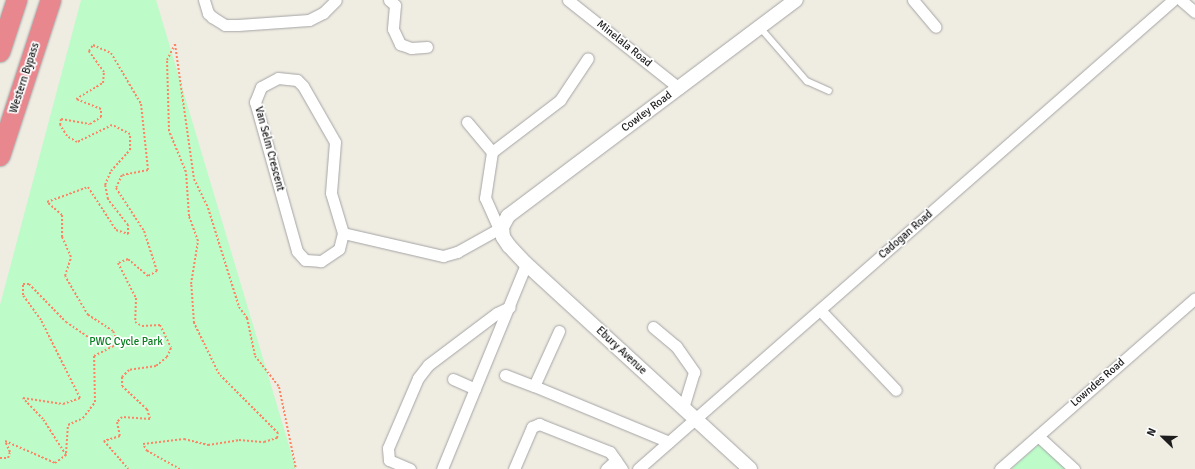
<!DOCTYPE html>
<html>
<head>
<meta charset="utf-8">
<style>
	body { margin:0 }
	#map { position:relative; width:1195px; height:469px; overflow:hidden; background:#efece2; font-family:Signika,sans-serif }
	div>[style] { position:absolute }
	.park>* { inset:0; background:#bdfbc9 }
	.path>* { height:2px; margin-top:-1px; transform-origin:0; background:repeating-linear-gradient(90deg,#fe8464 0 2px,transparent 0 4px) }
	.roads { filter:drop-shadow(0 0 1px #a4a4a4) drop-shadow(0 0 1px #a4a4a4) }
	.service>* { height:5.5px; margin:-2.75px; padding:0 2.75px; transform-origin:2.75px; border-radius:2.75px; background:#fff }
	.minor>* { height:11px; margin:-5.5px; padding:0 5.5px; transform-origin:5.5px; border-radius:5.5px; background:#fff }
	.tertiary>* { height:14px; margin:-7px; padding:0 7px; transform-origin:7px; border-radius:7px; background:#fff }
	.motorway>* { height:20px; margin:-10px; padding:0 10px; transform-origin:10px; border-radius:10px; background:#e9878e }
	span { translate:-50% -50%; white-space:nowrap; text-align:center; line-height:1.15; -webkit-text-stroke:3.5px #fff; paint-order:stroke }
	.street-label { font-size:11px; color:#1d1d1d }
	.park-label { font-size:11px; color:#087e1f }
	.north { position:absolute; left:1143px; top:417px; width:40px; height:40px; -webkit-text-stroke:3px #fff; paint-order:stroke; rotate:293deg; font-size:11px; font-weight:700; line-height:16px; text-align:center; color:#1d1d1d }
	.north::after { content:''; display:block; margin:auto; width:14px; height:18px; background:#1d1d1d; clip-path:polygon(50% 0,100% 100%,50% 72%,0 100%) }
</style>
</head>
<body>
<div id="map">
	<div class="park">
		<div style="clip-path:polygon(81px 0,156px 0,296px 469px,0 469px,0 305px)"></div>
		<div style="clip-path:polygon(1045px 439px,1076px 469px,1011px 469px)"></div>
	</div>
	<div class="path">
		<div style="left:66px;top:453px;width:28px;rotate:-86deg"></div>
		<div style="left:68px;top:425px;width:17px;rotate:-25deg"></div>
		<div style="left:83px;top:418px;width:20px;rotate:-53deg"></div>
		<div style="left:95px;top:402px;width:46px;rotate:-91.2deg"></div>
		<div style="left:94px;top:356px;width:25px;rotate:-27deg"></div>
		<div style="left:0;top:458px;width:8px"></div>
		<div style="left:8px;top:458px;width:6px;rotate:-72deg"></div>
		<div style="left:10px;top:452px;width:12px;rotate:-114deg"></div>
		<div style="left:5px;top:441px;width:55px;rotate:23.7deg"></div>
		<div style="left:55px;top:463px;width:14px;rotate:-36deg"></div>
		<div style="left:66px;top:455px;width:43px;rotate:-122.6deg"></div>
		<div style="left:43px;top:419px;width:29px;rotate:-134deg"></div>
		<div style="left:23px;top:398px;width:40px;rotate:8.5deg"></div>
		<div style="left:63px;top:404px;width:18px;rotate:-19deg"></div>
		<div style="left:80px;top:398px;width:87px;rotate:-116.6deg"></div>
		<div style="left:41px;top:320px;width:31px;rotate:-126deg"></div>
		<div style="left:23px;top:295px;width:11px;rotate:-90deg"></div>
		<div style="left:23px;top:284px;width:6px"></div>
		<div style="left:29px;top:284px;width:53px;rotate:45.8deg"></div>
		<div style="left:66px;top:322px;width:29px;rotate:34deg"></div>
		<div style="left:90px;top:338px;width:21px;rotate:23deg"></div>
		<div style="left:109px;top:346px;width:10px;rotate:-11deg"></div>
		<div style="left:119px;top:344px;width:14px;rotate:-115deg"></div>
		<div style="left:113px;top:331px;width:30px;rotate:-147deg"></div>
		<div style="left:88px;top:315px;width:45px;rotate:-120.5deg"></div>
		<div style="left:65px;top:276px;width:20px;rotate:-72deg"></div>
		<div style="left:71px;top:257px;width:22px;rotate:-114deg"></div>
		<div style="left:62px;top:237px;width:22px;rotate:-90deg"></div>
		<div style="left:62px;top:215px;width:20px;rotate:-139deg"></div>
		<div style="left:47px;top:202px;width:44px;rotate:-20.1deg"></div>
		<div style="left:88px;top:187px;width:51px;rotate:56.9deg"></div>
		<div style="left:116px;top:230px;width:13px;rotate:18deg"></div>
		<div style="left:128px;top:234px;width:9px;rotate:-90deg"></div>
		<div style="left:128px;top:225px;width:33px;rotate:-128deg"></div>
		<div style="left:108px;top:199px;width:14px;rotate:-102deg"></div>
		<div style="left:105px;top:185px;width:15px;rotate:-67deg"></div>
		<div style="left:111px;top:171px;width:28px;rotate:-48deg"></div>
		<div style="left:130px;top:150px;width:16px;rotate:-90deg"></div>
		<div style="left:130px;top:134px;width:20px;rotate:-153deg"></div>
		<div style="left:112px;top:125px;width:39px;rotate:154deg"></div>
		<div style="left:77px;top:142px;width:12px;rotate:-149deg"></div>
		<div style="left:67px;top:136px;width:13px;rotate:-122deg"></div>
		<div style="left:60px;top:125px;width:6px;rotate:-81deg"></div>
		<div style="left:61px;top:119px;width:29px;rotate:10deg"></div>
		<div style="left:90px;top:124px;width:13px;rotate:-32deg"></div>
		<div style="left:101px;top:117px;width:8px;rotate:-90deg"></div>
		<div style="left:101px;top:109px;width:27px;rotate:-158deg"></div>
		<div style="left:76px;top:99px;width:31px;rotate:-31deg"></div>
		<div style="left:103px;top:83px;width:11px;rotate:-85deg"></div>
		<div style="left:104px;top:72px;width:26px;rotate:-126deg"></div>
		<div style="left:89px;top:51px;width:7px;rotate:-56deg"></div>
		<div style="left:93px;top:45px;width:20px;rotate:24deg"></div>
		<div style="left:111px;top:53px;width:59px;rotate:59.5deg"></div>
		<div style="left:141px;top:104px;width:66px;rotate:83.9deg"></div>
		<div style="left:148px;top:170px;width:26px;rotate:169deg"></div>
		<div style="left:122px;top:175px;width:14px;rotate:115deg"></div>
		<div style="left:116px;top:188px;width:51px;rotate:56.9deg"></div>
		<div style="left:144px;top:231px;width:42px;rotate:72deg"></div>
		<div style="left:157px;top:271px;width:10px;rotate:151deg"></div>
		<div style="left:148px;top:276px;width:26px;rotate:-140deg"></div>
		<div style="left:128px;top:259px;width:11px;rotate:158deg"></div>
		<div style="left:118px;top:263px;width:39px;rotate:63deg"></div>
		<div style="left:136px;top:298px;width:24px;rotate:92deg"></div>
		<div style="left:135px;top:322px;width:8px;rotate:30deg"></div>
		<div style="left:142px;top:326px;width:18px;rotate:-3deg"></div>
		<div style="left:160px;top:325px;width:25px;rotate:64deg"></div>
		<div style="left:171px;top:348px;width:10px;rotate:114deg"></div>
		<div style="left:167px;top:357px;width:14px;rotate:141deg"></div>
		<div style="left:156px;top:366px;width:27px;rotate:172deg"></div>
		<div style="left:129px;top:370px;width:10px;rotate:135deg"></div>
		<div style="left:122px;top:377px;width:9px;rotate:90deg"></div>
		<div style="left:122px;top:386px;width:34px;rotate:43deg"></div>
		<div style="left:147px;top:409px;width:10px;rotate:73deg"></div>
		<div style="left:150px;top:419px;width:28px;rotate:-176deg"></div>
		<div style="left:122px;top:417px;width:7px;rotate:135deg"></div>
		<div style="left:117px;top:422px;width:14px;rotate:78deg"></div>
		<div style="left:120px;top:436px;width:17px;rotate:163deg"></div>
		<div style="left:104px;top:441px;width:37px;rotate:49deg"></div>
		<div style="left:180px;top:469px;width:38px;rotate:-151deg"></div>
		<div style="left:147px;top:451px;width:8px;rotate:-120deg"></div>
		<div style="left:143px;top:444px;width:41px;rotate:-7deg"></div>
		<div style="left:184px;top:439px;width:25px;rotate:14deg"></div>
		<div style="left:208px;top:445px;width:31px;rotate:-9deg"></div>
		<div style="left:239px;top:440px;width:25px;rotate:5deg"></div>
		<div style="left:264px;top:442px;width:14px;rotate:-17deg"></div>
		<div style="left:277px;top:438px;width:5px;rotate:-79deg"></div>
		<div style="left:278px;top:433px;width:83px;rotate:-135deg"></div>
		<div style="left:219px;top:374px;width:57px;rotate:-116.1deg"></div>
		<div style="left:194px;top:323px;width:39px;rotate:-94deg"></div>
		<div style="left:191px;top:284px;width:44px;rotate:-80.8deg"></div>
		<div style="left:198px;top:241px;width:27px;rotate:-110deg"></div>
		<div style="left:189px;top:216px;width:44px;rotate:-93.9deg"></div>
		<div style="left:186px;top:172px;width:44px;rotate:-112.5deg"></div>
		<div style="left:169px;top:131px;width:71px;rotate:-91.6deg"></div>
		<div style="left:167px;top:60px;width:18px;rotate:-63deg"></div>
		<div style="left:175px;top:44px;width:136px;rotate:82deg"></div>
		<div style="left:194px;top:179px;width:32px;rotate:64deg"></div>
		<div style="left:208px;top:208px;width:104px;rotate:72.6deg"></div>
		<div style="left:239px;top:307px;width:14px;rotate:54deg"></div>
		<div style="left:247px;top:318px;width:39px;rotate:78deg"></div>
		<div style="left:255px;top:356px;width:39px;rotate:52deg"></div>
		<div style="left:279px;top:387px;width:84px;rotate:78.3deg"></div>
	</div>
	<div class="roads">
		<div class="service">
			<div style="left:760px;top:27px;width:72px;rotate:49deg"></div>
			<div style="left:807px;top:81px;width:24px;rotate:24deg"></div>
		</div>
		<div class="minor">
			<div style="left:204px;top:0;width:14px;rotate:73deg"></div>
			<div style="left:208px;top:13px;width:6px;rotate:45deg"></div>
			<div style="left:212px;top:17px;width:15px;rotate:32deg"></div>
			<div style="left:225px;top:25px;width:13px"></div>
			<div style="left:238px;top:25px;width:71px;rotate:-4deg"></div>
			<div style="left:309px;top:20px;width:16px;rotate:-27deg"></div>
			<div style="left:323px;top:13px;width:18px;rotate:-45deg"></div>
			<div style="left:389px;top:0;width:8px;rotate:40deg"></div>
			<div style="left:395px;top:5px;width:24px;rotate:95deg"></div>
			<div style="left:393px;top:29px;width:17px;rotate:65deg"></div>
			<div style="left:400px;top:44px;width:12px;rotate:20deg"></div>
			<div style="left:411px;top:48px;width:16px;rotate:-4deg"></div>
			<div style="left:568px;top:0;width:142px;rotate:38.4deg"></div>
			<div style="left:913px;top:0;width:35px;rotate:50deg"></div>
			<div style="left:1181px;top:0;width:18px;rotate:41deg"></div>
			<div style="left:278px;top:78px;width:19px;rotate:6deg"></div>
			<div style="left:297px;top:80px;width:8px;rotate:45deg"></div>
			<div style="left:303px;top:86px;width:64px;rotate:60.3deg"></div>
			<div style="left:335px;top:142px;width:51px;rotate:94.5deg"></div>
			<div style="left:331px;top:193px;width:42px;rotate:73.3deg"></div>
			<div style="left:343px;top:233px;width:16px;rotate:104deg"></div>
			<div style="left:339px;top:249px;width:22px;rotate:146deg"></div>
			<div style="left:321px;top:261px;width:16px;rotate:-176deg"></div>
			<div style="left:305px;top:260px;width:12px;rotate:-132deg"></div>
			<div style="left:297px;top:251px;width:155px;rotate:-105.7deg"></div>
			<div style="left:255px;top:102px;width:16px;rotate:-68deg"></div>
			<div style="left:261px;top:87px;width:19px;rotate:-28deg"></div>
			<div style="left:467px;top:122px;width:39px;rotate:50deg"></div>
			<div style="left:499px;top:229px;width:34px;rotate:-114deg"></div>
			<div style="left:485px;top:198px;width:47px;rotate:-81.3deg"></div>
			<div style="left:492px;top:152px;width:86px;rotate:-37.4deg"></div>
			<div style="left:560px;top:100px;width:50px;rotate:-56.3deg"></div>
			<div style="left:343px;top:233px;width:103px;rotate:13deg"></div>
			<div style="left:443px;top:256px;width:15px;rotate:-16deg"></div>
			<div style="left:457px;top:252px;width:51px;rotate:-29.1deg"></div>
			<div style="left:820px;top:310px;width:110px;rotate:46.5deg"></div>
			<div style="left:653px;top:327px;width:30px;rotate:40deg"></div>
			<div style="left:676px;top:346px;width:32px;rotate:55deg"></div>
			<div style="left:694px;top:372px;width:38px;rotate:107deg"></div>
			<div style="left:559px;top:331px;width:60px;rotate:114.4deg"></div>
			<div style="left:534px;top:386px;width:146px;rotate:22.5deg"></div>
			<div style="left:505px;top:375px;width:31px;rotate:21deg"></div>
			<div style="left:453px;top:379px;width:24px;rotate:24deg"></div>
			<div style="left:1038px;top:436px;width:49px;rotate:42.5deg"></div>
			<div style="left:410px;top:469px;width:23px;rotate:-157deg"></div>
			<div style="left:389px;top:460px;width:12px;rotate:-95deg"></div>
			<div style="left:388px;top:448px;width:76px;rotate:-66.8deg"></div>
			<div style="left:418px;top:378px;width:16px;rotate:-52deg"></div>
			<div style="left:428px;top:365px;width:86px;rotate:-37deg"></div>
			<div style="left:497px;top:313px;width:14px;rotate:-25deg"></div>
			<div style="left:442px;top:469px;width:222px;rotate:-67.7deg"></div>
			<div style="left:514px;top:469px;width:46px;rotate:-66.8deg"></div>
			<div style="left:532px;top:427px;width:8px;rotate:-23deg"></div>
			<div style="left:539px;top:424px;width:76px;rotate:21.5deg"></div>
			<div style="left:610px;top:452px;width:21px;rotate:55deg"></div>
			<div style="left:606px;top:469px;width:13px;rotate:-42deg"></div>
			<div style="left:638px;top:469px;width:711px;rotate:-41.24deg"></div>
			<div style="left:1000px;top:469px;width:259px;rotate:-41.2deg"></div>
		</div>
		<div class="tertiary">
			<div style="left:750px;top:469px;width:304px;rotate:-137.5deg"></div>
			<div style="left:526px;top:264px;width:25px;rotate:-133deg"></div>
			<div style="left:509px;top:246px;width:11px;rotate:-124deg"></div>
			<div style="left:503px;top:237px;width:10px;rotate:-96deg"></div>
			<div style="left:502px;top:227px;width:13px;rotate:-61deg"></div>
			<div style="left:508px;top:216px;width:360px;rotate:-36.9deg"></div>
		</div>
		<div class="motorway">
			<div style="left:0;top:52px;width:55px;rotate:-71.9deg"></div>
			<div style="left:0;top:156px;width:164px;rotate:-71.9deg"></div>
		</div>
	</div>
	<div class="street-label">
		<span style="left:624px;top:44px;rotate:39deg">Minelala Road</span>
		<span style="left:25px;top:78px;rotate:-72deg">Western Bypass</span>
		<span style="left:647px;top:112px;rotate:-37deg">Cowley Road</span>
		<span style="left:269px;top:149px;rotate:75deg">Van Selm Crescent</span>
		<span style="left:906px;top:235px;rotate:-41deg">Cadogan Road</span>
		<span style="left:621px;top:351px;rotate:43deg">Ebury Avenue</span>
		<span style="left:1098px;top:383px;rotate:-41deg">Lowndes Road</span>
	</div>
	<div class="park-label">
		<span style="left:126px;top:342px">PWC Cycle Park</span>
	</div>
	<div class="north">N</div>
</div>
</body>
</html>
